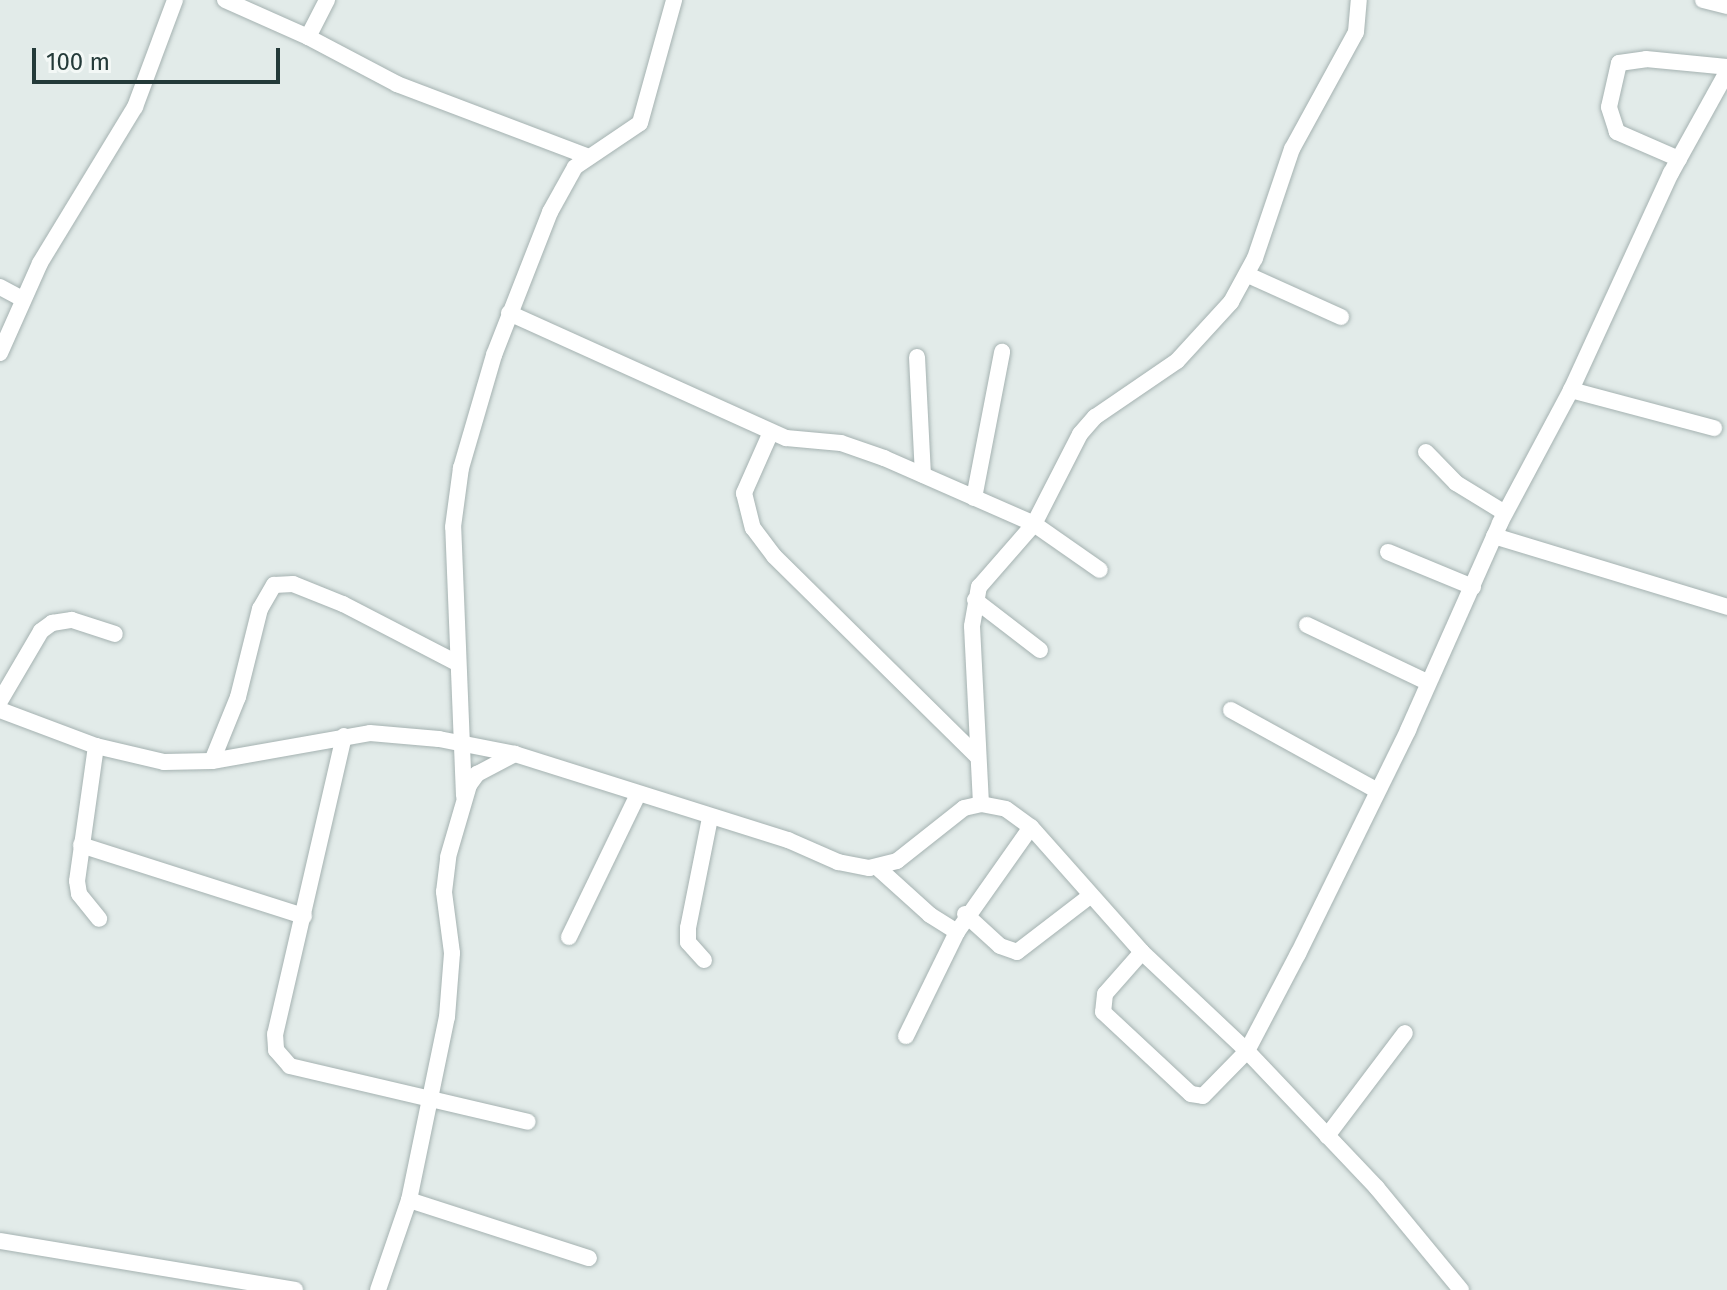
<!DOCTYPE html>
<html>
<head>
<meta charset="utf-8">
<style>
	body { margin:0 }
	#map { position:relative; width:1727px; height:1290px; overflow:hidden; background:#e2ebe9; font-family:"Fira Sans",sans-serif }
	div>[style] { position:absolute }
	.roads { filter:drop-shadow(0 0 2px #a5b2b1) drop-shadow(0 0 2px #a5b2b1) }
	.minor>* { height:16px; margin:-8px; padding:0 8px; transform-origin:8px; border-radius:8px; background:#fff }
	span { translate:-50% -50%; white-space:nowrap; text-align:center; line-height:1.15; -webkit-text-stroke:7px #f3f8f6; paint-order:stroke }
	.scale { position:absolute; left:32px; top:48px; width:248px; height:36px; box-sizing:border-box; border:4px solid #243a39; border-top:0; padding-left:10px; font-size:24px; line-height:28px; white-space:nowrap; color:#243a39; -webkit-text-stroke:6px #f3f8f6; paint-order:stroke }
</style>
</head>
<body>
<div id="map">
	<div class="roads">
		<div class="minor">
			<div style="left:225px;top:0;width:91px;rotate:24deg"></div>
			<div style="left:308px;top:37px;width:42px;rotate:-62.8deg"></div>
			<div style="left:1703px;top:0;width:25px;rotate:14deg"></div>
			<div style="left:308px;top:37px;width:101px;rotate:27.8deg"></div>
			<div style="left:397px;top:84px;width:205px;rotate:20.8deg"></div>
			<div style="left:1679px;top:159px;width:68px;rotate:-156.5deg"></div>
			<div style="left:1617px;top:132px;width:26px;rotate:-108deg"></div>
			<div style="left:1609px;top:107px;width:45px;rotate:-77.2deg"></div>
			<div style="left:1619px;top:63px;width:27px;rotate:-8deg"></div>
			<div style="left:1646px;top:59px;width:81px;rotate:5.6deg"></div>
			<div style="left:1248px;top:275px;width:102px;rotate:24.3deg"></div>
			<div style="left:0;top:287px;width:26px;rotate:28deg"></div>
			<div style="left:509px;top:313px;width:304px;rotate:24.3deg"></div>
			<div style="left:786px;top:438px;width:55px;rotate:5.2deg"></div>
			<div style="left:841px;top:443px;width:46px;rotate:19.2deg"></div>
			<div style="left:884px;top:458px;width:164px;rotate:23.7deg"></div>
			<div style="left:1034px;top:524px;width:80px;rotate:34.9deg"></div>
			<div style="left:0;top:353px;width:98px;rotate:-66deg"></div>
			<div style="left:40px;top:263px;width:183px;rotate:-58.7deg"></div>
			<div style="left:135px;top:107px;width:114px;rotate:-69.5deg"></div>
			<div style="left:917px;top:357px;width:118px;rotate:87.1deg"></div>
			<div style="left:1571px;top:390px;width:148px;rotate:14.9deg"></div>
			<div style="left:771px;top:432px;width:67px;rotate:113.9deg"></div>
			<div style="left:744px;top:493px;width:36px;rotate:76deg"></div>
			<div style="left:753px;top:528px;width:35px;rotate:53deg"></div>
			<div style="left:774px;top:556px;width:286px;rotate:44.6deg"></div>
			<div style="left:1426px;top:452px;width:43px;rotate:45.9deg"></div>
			<div style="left:1456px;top:483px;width:57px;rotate:31.5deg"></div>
			<div style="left:974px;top:498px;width:149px;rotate:-79.1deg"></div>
			<div style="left:1494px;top:536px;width:244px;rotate:16.9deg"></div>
			<div style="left:1388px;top:552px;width:92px;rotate:22.4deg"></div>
			<div style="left:975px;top:600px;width:82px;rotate:37.6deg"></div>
			<div style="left:1307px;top:625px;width:133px;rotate:25.4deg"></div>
			<div style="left:0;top:701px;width:81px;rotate:-59.6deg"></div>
			<div style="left:41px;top:631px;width:14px;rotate:-36deg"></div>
			<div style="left:52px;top:623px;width:20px;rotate:-9deg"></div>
			<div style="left:72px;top:620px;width:45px;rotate:18deg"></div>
			<div style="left:0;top:710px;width:103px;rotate:20.6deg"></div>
			<div style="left:96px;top:746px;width:70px;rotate:13.2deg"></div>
			<div style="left:164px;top:762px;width:48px;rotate:-1.2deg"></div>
			<div style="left:212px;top:761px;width:160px;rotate:-10deg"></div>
			<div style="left:370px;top:733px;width:69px;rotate:5deg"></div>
			<div style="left:439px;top:739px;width:77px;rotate:11.2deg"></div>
			<div style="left:515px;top:754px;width:286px;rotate:17.5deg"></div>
			<div style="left:788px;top:840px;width:55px;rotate:23.7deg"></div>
			<div style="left:838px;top:862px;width:32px;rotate:11deg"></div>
			<div style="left:869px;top:868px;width:29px;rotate:-14deg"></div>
			<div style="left:897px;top:861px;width:85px;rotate:-38.3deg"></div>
			<div style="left:964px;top:808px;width:17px;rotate:-13deg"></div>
			<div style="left:981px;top:804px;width:25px;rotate:11deg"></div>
			<div style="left:1006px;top:809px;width:31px;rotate:36deg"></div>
			<div style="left:1031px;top:827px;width:167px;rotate:48.4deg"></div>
			<div style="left:1142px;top:952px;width:144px;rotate:43.3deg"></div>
			<div style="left:1247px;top:1051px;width:189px;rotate:46.5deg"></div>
			<div style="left:1377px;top:1188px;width:132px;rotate:50.5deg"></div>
			<div style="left:1231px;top:710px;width:166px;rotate:28.9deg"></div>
			<div style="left:344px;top:736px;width:306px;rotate:103deg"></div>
			<div style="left:275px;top:1034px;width:16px;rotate:86deg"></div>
			<div style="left:276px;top:1050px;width:21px;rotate:49deg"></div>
			<div style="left:290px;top:1066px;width:244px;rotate:13.2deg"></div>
			<div style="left:96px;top:746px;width:136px;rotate:98deg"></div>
			<div style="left:77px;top:881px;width:13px;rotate:81deg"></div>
			<div style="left:79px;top:894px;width:32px;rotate:51deg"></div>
			<div style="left:212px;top:761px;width:69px;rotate:-67.9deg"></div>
			<div style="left:238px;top:697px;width:91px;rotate:-76deg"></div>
			<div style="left:260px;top:609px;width:28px;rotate:-60deg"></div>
			<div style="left:274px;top:585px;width:19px;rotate:-3deg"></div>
			<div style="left:293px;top:584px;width:54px;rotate:21.8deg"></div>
			<div style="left:343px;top:604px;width:128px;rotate:27.4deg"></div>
			<div style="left:464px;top:796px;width:269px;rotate:-92.3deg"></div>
			<div style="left:453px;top:527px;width:60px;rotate:-82.3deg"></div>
			<div style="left:461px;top:468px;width:118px;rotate:-73.7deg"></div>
			<div style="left:494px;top:355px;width:154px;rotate:-68.6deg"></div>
			<div style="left:550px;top:212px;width:51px;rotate:-60.9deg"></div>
			<div style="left:575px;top:167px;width:78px;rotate:-34.1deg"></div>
			<div style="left:640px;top:123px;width:128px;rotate:-74.5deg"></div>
			<div style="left:981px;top:804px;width:178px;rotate:-92.9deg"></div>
			<div style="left:972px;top:626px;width:40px;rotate:-80deg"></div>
			<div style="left:979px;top:587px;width:84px;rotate:-48.9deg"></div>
			<div style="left:1034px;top:524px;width:101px;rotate:-62.9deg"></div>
			<div style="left:1080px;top:434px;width:23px;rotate:-49deg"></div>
			<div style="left:1095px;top:417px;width:99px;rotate:-34.3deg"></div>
			<div style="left:1177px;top:361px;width:80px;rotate:-47.5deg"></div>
			<div style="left:1231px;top:302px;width:50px;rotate:-61.4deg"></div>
			<div style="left:1255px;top:258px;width:115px;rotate:-71.3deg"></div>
			<div style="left:1292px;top:149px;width:133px;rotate:-61.3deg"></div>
			<div style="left:1356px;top:32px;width:32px;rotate:-85deg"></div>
			<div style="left:81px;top:845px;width:234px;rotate:17.7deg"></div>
			<div style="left:878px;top:868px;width:70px;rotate:42.1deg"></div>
			<div style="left:930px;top:915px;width:32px;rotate:32deg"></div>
			<div style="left:957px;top:932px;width:128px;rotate:-54.8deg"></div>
			<div style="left:965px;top:914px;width:47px;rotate:42.4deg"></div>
			<div style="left:1000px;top:946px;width:18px;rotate:19deg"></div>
			<div style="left:1017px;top:952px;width:92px;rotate:-37.5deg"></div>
			<div style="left:569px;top:937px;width:159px;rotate:-64.2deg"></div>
			<div style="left:1142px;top:952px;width:56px;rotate:131.4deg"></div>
			<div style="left:1105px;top:994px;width:18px;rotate:96deg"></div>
			<div style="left:1103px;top:1012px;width:120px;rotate:43deg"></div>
			<div style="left:1191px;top:1094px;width:12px;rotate:9deg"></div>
			<div style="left:1203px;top:1096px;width:63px;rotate:-45.6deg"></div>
			<div style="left:1247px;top:1051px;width:110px;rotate:-62.3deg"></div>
			<div style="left:1298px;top:954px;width:250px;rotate:-63.8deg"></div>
			<div style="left:1408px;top:730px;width:227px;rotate:-66deg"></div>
			<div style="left:1500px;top:523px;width:151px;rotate:-61.9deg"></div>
			<div style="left:1571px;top:390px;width:239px;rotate:-65.3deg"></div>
			<div style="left:1671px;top:173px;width:115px;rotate:-61deg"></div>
			<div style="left:704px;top:960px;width:24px;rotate:-132deg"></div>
			<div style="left:688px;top:942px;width:14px;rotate:-90deg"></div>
			<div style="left:688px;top:928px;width:112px;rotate:-78.7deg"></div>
			<div style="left:906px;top:1036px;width:116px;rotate:-63.9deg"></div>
			<div style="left:1327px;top:1136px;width:129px;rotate:-52.9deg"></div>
			<div style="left:409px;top:1200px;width:189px;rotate:17.9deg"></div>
			<div style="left:0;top:1241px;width:299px;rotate:9.4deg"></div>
			<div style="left:378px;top:1290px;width:95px;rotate:-71deg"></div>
			<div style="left:409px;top:1200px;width:187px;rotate:-78.3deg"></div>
			<div style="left:447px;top:1017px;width:64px;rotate:-85.5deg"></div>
			<div style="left:452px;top:953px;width:62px;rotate:-97.5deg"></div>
			<div style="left:444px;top:892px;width:35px;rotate:-83deg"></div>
			<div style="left:448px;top:857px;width:75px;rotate:-73.7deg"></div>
			<div style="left:469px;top:785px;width:14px;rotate:-54deg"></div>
			<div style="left:477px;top:774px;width:43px;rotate:-27.8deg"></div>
		</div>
	</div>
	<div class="scale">100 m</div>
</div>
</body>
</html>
